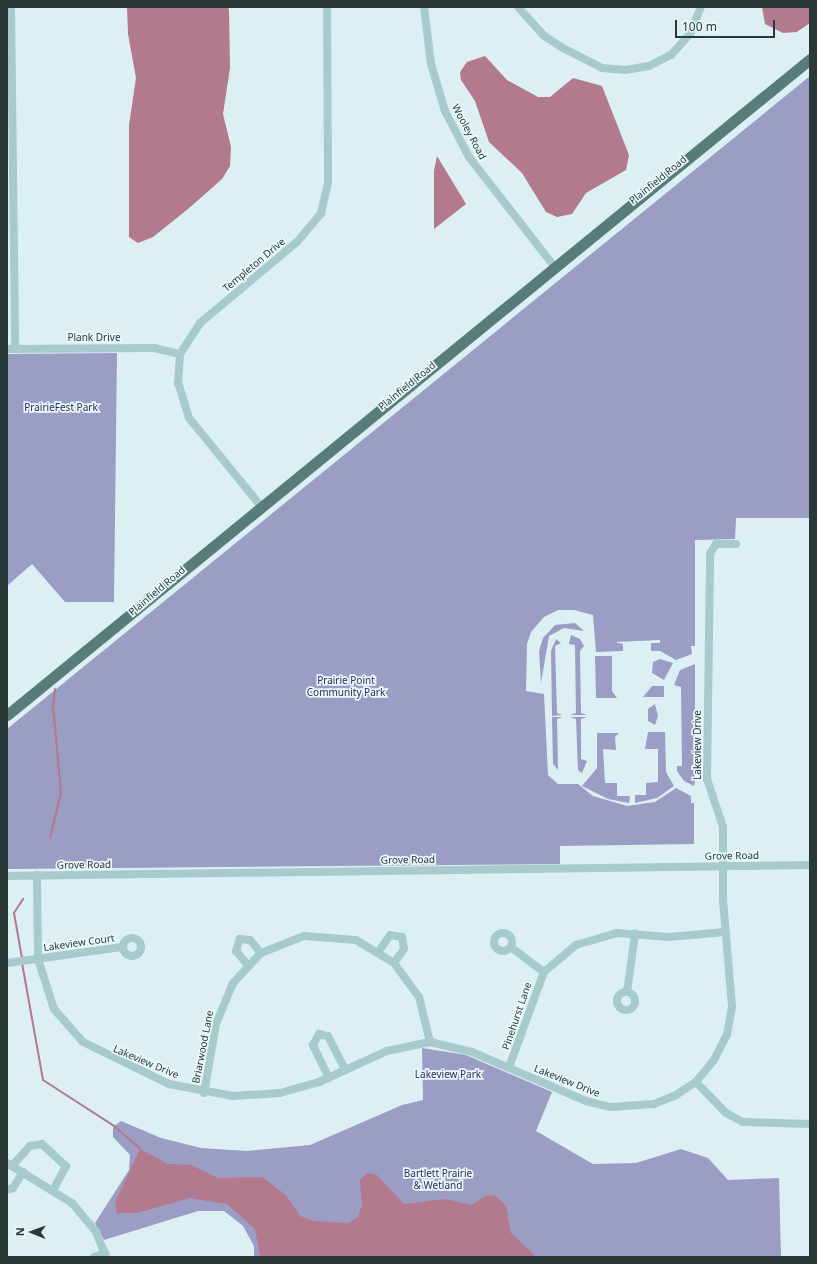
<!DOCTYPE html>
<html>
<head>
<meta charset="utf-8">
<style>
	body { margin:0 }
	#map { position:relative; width:817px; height:1264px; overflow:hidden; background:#dcf0f4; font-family:"Noto Sans",sans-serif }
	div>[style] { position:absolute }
	.green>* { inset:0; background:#9b9dc4 }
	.water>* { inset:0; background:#b3798d }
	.stream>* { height:2px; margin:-1px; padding:0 1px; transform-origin:1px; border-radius:1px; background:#b3798d }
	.minor>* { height:8px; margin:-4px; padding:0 4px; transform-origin:4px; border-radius:4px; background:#a7cacd }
	.minor>.ring { margin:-4px; padding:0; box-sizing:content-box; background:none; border:8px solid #a7cacd; border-radius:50% }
	.major>* { height:11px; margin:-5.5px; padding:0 5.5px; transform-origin:5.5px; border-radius:5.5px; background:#587c7a }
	span { translate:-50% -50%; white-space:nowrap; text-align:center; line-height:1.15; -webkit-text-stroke:3.5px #e9f8fb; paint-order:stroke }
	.street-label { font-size:10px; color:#283938 }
	.park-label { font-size:10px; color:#2a2b59 }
	.frame { position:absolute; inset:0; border:8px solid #283938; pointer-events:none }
	.north { position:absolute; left:12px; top:1212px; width:40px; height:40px; -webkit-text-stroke:3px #e9f8fb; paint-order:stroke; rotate:271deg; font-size:11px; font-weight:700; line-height:16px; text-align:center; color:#283938 }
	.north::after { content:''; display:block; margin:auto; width:14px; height:18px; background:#283938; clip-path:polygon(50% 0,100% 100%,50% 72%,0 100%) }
	.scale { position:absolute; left:675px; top:20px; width:100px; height:18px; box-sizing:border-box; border:2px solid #283938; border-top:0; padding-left:5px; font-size:12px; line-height:14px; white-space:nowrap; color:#283938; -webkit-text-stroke:3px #e9f8fb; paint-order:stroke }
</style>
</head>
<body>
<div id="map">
	<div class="green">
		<div style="clip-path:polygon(810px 76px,810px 518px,736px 518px,735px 539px,695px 540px,695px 646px,691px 646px,692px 654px,676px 660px,660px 651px,651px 651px,651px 643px,660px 643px,660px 640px,615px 642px,623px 644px,623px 651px,596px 652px,593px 615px,574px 610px,558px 610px,544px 617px,531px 632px,527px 644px,526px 691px,544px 694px,548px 775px,558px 784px,578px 784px,593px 796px,627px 806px,655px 802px,676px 788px,691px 796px,691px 803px,694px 803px,694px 844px,560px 846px,560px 864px,7px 869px,7px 729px)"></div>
		<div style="clip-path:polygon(117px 353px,114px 602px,65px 602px,32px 564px,7px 586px,7px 354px)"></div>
		<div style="clip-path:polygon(575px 623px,584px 631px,564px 628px,549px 636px,541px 683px,539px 651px,543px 638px,555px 625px)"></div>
		<div style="clip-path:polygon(571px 635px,580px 639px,584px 646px,580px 651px,581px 713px,587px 715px,570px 715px,576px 713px,575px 645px,569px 644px)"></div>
		<div style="clip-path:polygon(556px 639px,561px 643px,555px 646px,557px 713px,562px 715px,552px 716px,551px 651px)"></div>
		<div style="clip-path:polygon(595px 656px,612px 656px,612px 691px,617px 698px,596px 698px)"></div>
		<div style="clip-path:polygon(660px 659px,673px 663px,664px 680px,652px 673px,653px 662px)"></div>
		<div style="clip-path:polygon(695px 664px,695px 783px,694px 786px,684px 781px,677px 771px,677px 766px,682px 766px,681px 687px,674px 685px,680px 670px)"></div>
		<div style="clip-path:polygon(652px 686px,664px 686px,664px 697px,643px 697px)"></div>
		<div style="clip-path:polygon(655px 704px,658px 716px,655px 725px,648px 721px,648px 709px)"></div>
		<div style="clip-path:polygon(552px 717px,563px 717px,557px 719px,558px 770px,553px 764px)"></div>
		<div style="clip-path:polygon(570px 717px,587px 717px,581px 719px,581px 759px,587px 761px,582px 773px,578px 770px,576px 719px)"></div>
		<div style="clip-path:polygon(648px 732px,665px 732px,666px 772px,674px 786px,657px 798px,635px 803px,635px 795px,646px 795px,646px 783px,658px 782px,658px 749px,645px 749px)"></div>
		<div style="clip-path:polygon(597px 733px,619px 733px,615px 737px,616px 750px,603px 749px,605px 783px,617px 783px,617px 796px,630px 796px,629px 803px,608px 799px,582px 786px,597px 768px)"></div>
		<div style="clip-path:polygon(422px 1048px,466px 1055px,552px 1092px,536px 1131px,593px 1164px,636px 1163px,681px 1149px,708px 1158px,728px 1180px,779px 1178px,781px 1257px,254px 1257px,254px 1246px,243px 1226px,224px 1211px,198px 1211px,104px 1240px,95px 1223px,129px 1170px,130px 1155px,113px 1137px,113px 1127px,121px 1121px,161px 1138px,201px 1148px,247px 1151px,310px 1145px,402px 1105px,423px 1100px)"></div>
	</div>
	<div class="water">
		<div style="clip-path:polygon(127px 7px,228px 7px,229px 10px,230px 68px,223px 114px,231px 147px,230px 166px,222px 179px,188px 209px,153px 237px,138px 243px,129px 237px,129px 125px,136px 78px,128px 34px)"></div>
		<div style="clip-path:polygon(762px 7px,810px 7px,810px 23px,797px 32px,783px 33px,765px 24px)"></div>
		<div style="clip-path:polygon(485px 56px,507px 80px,538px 97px,550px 97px,573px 78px,602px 86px,629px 155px,626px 170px,586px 193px,572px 214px,557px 217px,546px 212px,522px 173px,489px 142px,475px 101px,461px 80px,460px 72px,467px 62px)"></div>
		<div style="clip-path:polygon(437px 156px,466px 204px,434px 229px,434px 171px)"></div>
		<div style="clip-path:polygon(140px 1149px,168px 1164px,191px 1165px,218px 1178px,262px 1177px,286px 1195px,300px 1216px,313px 1221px,348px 1223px,358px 1217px,362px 1205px,360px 1180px,367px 1173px,377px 1175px,404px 1204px,446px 1199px,471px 1205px,487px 1195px,496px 1196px,506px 1206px,511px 1233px,536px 1257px,260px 1257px,255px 1229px,227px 1204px,190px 1198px,137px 1213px,117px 1213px,115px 1202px)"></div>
	</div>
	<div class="stream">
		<div style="left:50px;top:838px;width:46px;rotate:-76.3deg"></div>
		<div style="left:61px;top:793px;width:88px;rotate:-95.2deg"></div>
		<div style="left:53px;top:705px;width:16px;rotate:-83deg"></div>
		<div style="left:22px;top:958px;width:46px;rotate:-100.1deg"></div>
		<div style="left:14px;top:913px;width:17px;rotate:-57deg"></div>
		<div style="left:22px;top:963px;width:119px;rotate:79.8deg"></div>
		<div style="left:43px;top:1080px;width:85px;rotate:32.9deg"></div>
		<div style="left:114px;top:1126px;width:35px;rotate:41deg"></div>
	</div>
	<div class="minor">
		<div style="left:11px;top:7px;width:342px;rotate:89.3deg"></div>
		<div style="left:424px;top:7px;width:57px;rotate:83deg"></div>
		<div style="left:431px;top:64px;width:49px;rotate:73.4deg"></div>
		<div style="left:445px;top:111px;width:52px;rotate:62.4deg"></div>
		<div style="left:469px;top:157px;width:138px;rotate:52.1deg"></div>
		<div style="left:518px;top:7px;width:38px;rotate:48deg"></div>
		<div style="left:543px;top:35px;width:24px;rotate:33deg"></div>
		<div style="left:563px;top:48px;width:44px;rotate:27.1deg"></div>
		<div style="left:602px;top:68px;width:24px;rotate:5deg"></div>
		<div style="left:626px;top:70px;width:23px;rotate:-10deg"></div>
		<div style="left:649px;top:66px;width:25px;rotate:-27deg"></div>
		<div style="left:671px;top:55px;width:28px;rotate:-48deg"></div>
		<div style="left:690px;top:34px;width:29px;rotate:-68deg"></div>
		<div style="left:7px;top:349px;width:147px;rotate:-0.4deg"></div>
		<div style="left:154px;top:348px;width:27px;rotate:13deg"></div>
		<div style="left:260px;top:505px;width:112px;rotate:-129.2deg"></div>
		<div style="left:189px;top:418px;width:37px;rotate:-107deg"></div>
		<div style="left:178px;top:383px;width:29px;rotate:-86deg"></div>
		<div style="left:180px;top:354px;width:37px;rotate:-57deg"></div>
		<div style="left:200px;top:323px;width:126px;rotate:-39.9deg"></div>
		<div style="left:297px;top:242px;width:38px;rotate:-50deg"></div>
		<div style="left:321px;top:213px;width:32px;rotate:-77deg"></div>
		<div style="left:328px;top:182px;width:175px;rotate:-90.3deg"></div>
		<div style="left:37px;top:875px;width:84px;rotate:89.3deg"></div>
		<div style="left:38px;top:959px;width:52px;rotate:72.3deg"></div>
		<div style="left:54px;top:1009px;width:44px;rotate:48.7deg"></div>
		<div style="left:83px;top:1042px;width:96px;rotate:26deg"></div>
		<div style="left:169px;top:1084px;width:65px;rotate:10.6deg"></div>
		<div style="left:233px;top:1096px;width:47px;rotate:-3.7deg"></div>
		<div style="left:280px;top:1093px;width:41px;rotate:-15.8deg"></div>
		<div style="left:319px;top:1082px;width:75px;rotate:-24.5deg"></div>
		<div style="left:387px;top:1051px;width:44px;rotate:-11.8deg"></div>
		<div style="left:430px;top:1042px;width:43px;rotate:13.4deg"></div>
		<div style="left:472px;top:1052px;width:124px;rotate:23.3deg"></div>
		<div style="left:586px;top:1101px;width:25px;rotate:14deg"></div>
		<div style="left:610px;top:1107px;width:44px;rotate:-3.9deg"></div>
		<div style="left:654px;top:1104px;width:24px;rotate:-22deg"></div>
		<div style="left:676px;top:1095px;width:24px;rotate:-33deg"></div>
		<div style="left:696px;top:1082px;width:28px;rotate:-51deg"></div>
		<div style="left:714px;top:1060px;width:28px;rotate:-63deg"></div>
		<div style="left:727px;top:1035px;width:28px;rotate:-80deg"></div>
		<div style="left:732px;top:1007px;width:108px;rotate:-94.8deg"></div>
		<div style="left:723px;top:899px;width:72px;rotate:-90deg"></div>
		<div style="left:723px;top:827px;width:51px;rotate:-108.4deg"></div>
		<div style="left:707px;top:779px;width:225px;rotate:-89.2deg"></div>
		<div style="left:710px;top:554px;width:12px;rotate:-59deg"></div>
		<div style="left:716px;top:544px;width:20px"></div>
		<div style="left:7px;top:876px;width:803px;rotate:-0.78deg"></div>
		<div class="ring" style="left:494px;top:933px;width:10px;height:10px"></div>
		<div class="ring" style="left:123px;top:938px;width:10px;height:10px"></div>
		<div style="left:512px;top:948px;width:40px;rotate:37deg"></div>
		<div style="left:379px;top:951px;width:19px;rotate:-55deg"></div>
		<div style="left:390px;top:935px;width:12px;rotate:9deg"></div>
		<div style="left:402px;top:937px;width:12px;rotate:81deg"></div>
		<div style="left:404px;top:949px;width:17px;rotate:126deg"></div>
		<div style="left:7px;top:963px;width:116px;rotate:-7.9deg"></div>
		<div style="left:247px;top:964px;width:17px;rotate:-130deg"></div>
		<div style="left:236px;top:951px;width:13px;rotate:-72deg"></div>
		<div style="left:240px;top:939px;width:10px;rotate:6deg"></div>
		<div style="left:250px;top:940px;width:17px;rotate:50deg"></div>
		<div class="ring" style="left:617px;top:992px;width:10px;height:10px"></div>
		<div style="left:627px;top:992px;width:59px;rotate:-82.1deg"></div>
		<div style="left:509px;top:1067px;width:101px;rotate:-69.8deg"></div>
		<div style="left:544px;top:972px;width:42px;rotate:-40.2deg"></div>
		<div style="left:576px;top:945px;width:43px;rotate:-16.3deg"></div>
		<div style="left:617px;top:933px;width:52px;rotate:4.4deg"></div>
		<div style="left:669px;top:937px;width:56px;rotate:-5.1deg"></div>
		<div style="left:329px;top:1078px;width:37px;rotate:-116deg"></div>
		<div style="left:313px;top:1045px;width:13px;rotate:-61deg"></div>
		<div style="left:319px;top:1034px;width:9px;rotate:13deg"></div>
		<div style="left:328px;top:1036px;width:38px;rotate:63deg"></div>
		<div style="left:696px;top:1082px;width:43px;rotate:45.9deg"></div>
		<div style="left:726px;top:1113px;width:19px;rotate:28deg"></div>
		<div style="left:743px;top:1122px;width:67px;rotate:1.7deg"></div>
		<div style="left:204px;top:1093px;width:70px;rotate:-80.1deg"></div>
		<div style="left:216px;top:1024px;width:44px;rotate:-67.5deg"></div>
		<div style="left:233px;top:983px;width:41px;rotate:-47deg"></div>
		<div style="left:261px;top:953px;width:46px;rotate:-21.6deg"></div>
		<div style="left:304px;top:936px;width:52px;rotate:4.4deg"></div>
		<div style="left:356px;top:940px;width:44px;rotate:31.2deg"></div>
		<div style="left:394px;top:963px;width:42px;rotate:53.7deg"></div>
		<div style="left:419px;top:997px;width:46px;rotate:76.3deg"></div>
		<div style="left:7px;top:1163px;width:76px;rotate:31.6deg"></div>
		<div style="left:72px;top:1203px;width:38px;rotate:50deg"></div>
		<div style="left:96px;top:1232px;width:27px;rotate:68deg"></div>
		<div style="left:12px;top:1166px;width:27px;rotate:-48deg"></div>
		<div style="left:30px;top:1146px;width:12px;rotate:-9deg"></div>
		<div style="left:42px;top:1144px;width:33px;rotate:43deg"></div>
		<div style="left:66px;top:1166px;width:26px;rotate:118deg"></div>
		<div style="left:7px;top:1190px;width:6px;rotate:-18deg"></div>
		<div style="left:13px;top:1188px;width:19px;rotate:-58deg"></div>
		<div style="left:94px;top:1257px;width:12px;rotate:-20deg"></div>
	</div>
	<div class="major">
		<div style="left:7px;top:715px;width:1037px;rotate:-39.25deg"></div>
	</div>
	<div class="street-label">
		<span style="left:469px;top:132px;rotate:62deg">Wooley Road</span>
		<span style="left:658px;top:180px;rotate:-39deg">Plainfield Road</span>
		<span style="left:254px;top:265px;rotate:-40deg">Templeton Drive</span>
		<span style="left:94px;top:338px">Plank Drive</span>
		<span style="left:407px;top:386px;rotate:-39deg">Plainfield Road</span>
		<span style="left:157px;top:591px;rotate:-40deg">Plainfield Road</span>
		<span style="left:698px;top:745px;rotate:-90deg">Lakeview Drive</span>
		<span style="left:732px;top:856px;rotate:-1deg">Grove Road</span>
		<span style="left:408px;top:860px;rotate:-1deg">Grove Road</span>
		<span style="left:84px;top:865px;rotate:-1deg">Grove Road</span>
		<span style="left:79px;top:943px;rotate:-8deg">Lakeview Court</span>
		<span style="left:517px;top:1016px;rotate:-71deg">Pinehurst Lane</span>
		<span style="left:203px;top:1047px;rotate:-79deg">Briarwood Lane</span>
		<span style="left:146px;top:1062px;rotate:23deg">Lakeview Drive</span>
		<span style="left:567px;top:1081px;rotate:22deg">Lakeview Drive</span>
	</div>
	<div class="park-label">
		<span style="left:61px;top:408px">PrairieFest Park</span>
		<span style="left:346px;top:686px">Prairie Point<br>Community Park</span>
		<span style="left:448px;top:1075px">Lakeview Park</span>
		<span style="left:438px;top:1179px">Bartlett Prairie<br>&amp; Wetland</span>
	</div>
	<div class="frame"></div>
	<div class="north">N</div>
	<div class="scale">100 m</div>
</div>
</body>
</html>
